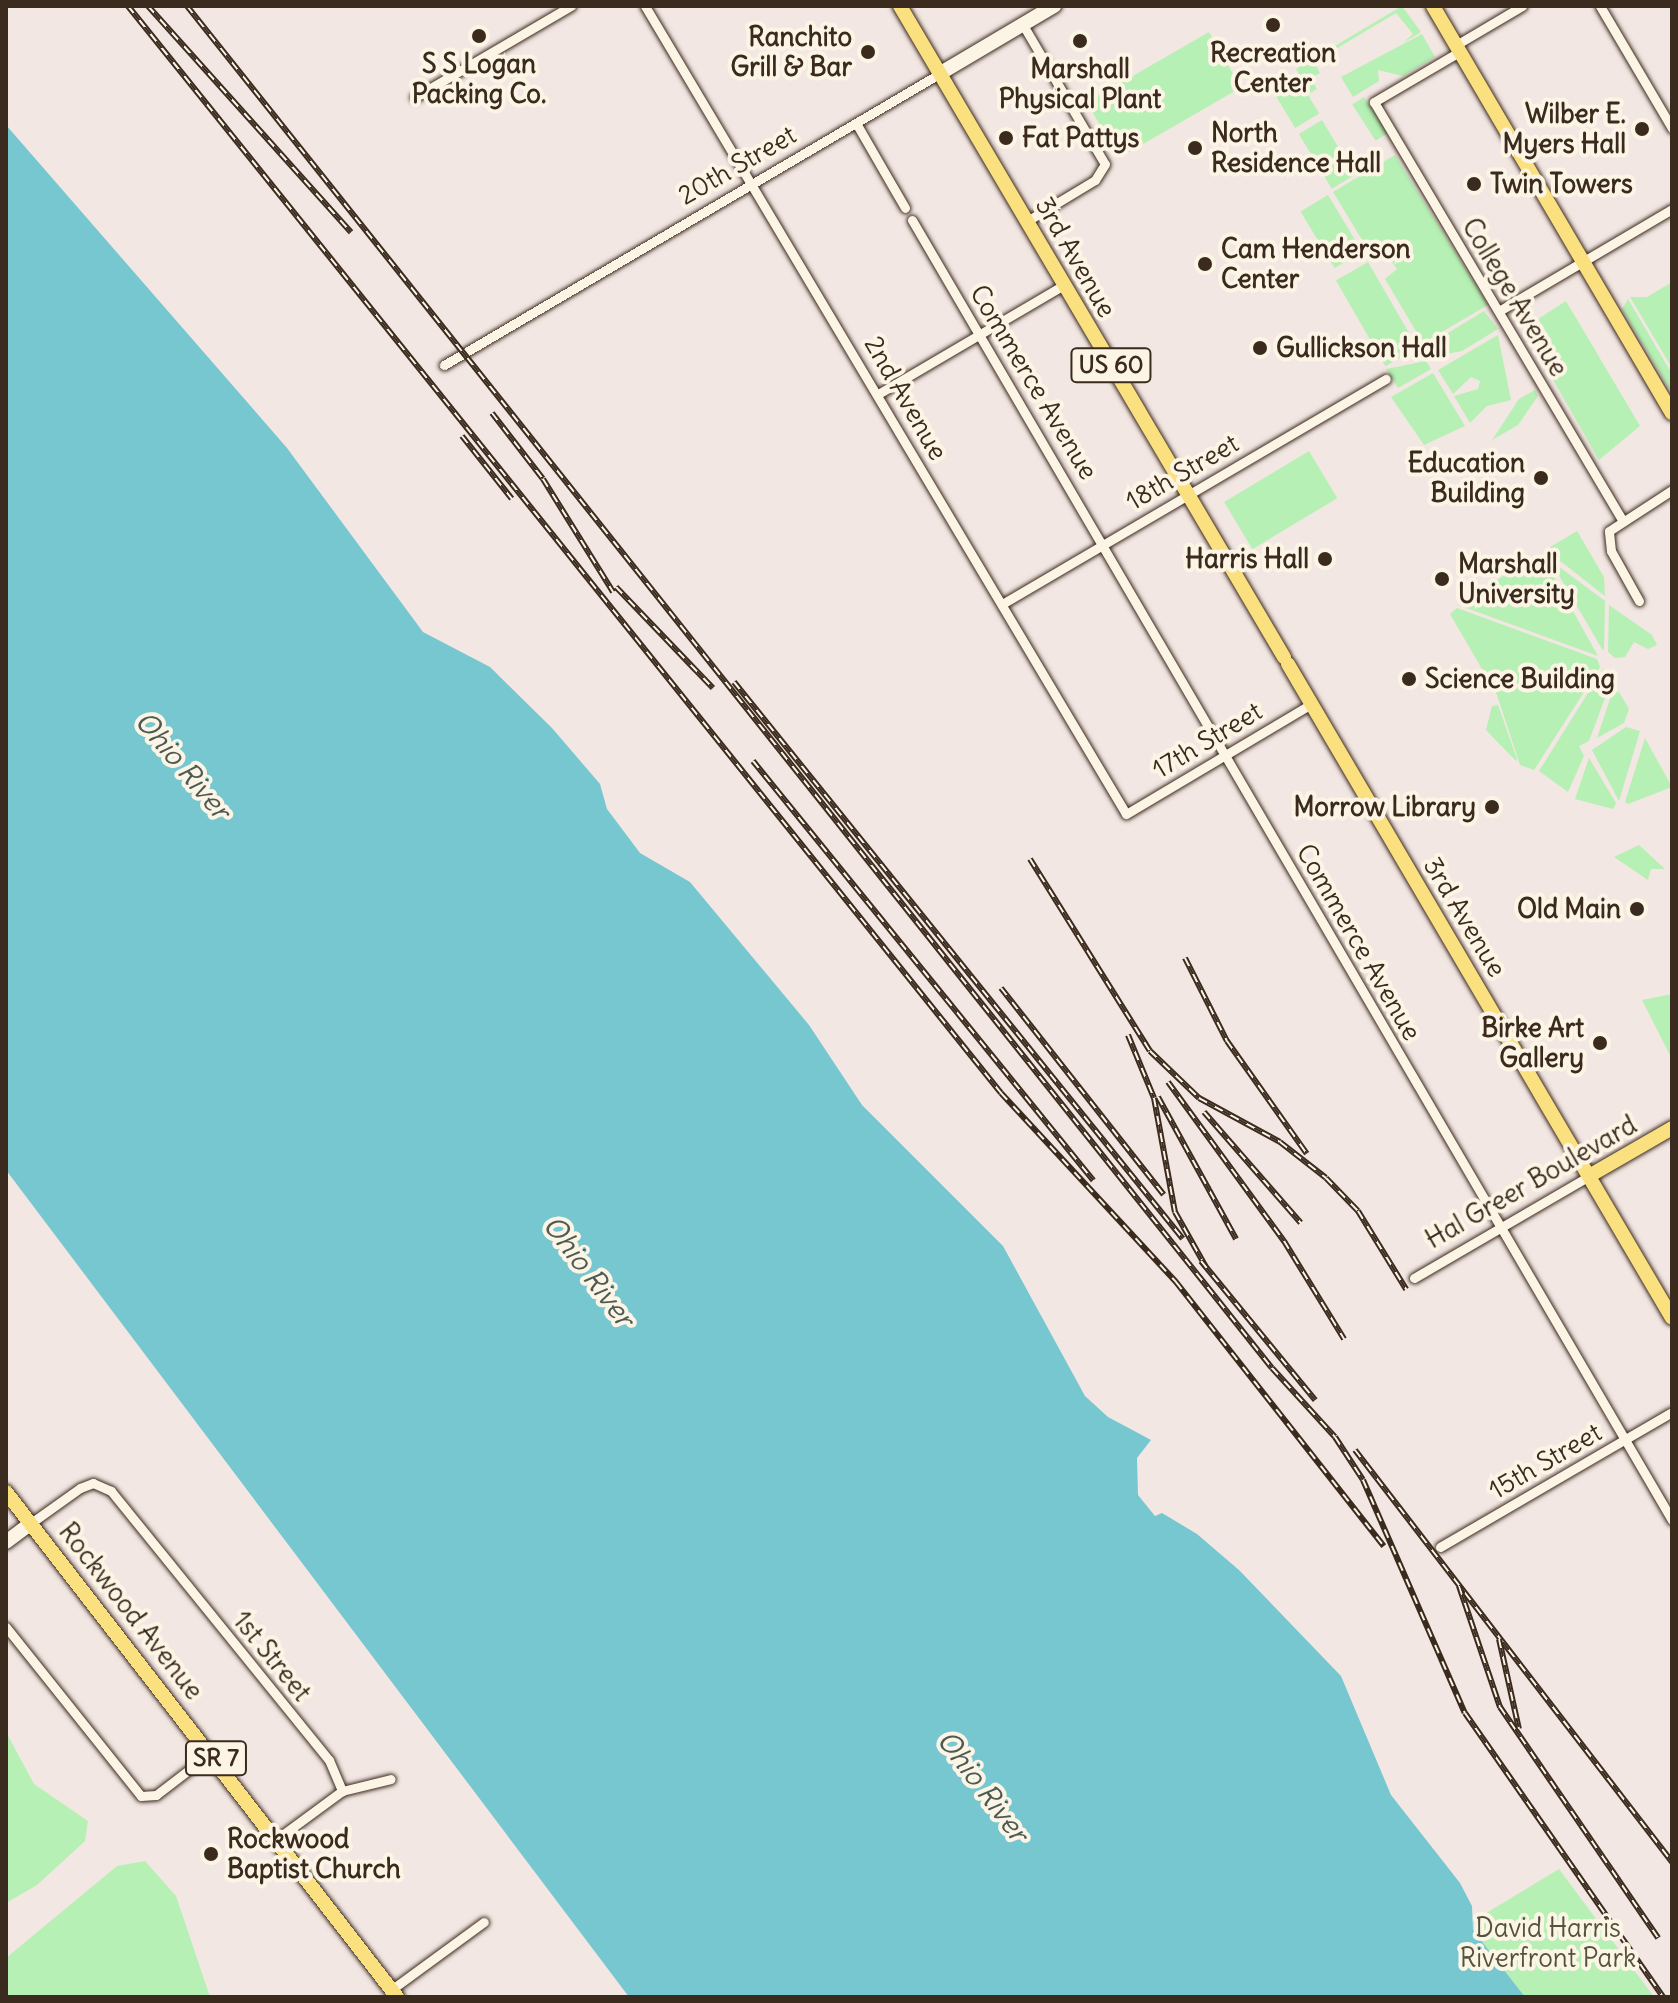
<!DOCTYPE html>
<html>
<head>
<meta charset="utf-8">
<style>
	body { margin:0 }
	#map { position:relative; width:1678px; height:2003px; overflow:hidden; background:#f3e7e3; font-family:Delius,sans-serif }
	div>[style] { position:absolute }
	.green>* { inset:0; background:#b6f0b4; transform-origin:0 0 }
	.water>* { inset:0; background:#77c7d0 }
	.roads { filter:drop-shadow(0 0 2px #3b2a1e) drop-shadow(0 0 2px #3b2a1e) }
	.street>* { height:9px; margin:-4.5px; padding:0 4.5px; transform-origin:4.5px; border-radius:4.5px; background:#fcf5e5 }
	.secondary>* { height:14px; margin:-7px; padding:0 7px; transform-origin:7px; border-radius:7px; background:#fcf5e5 }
	.primary>* { height:14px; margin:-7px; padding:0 7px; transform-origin:7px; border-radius:7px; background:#fbe080 }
	.rail>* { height:6px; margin-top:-3px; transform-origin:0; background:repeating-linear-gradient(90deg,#fcf5e5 0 9px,#3b2a1e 0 18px); box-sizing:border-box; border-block:2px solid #3b2a1e }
	.dots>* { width:22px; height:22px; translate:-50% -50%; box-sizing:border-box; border:4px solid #fcf5e5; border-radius:50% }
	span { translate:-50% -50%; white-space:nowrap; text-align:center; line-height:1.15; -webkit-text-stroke:8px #fcf5e5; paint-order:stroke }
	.shield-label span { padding:2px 6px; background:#fcf5e5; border:2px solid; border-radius:6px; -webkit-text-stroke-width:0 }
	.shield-label { font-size:24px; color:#3b2a1e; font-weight:700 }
	.poi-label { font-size:26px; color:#3b2a1e; font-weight:700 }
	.right { translate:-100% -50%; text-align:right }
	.left { translate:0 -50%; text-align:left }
	.street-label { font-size:26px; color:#3b2a1e }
	.park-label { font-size:26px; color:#54523c }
	.water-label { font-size:28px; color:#4d5953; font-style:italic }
	.frame { position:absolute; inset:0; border:8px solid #3b2a1e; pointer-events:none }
</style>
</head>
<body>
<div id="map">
	<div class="green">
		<div style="clip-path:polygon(1402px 6px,1421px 32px,1403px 43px,1413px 34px,1396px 13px,1314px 62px,1320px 73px,1311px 78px,1317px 89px,1310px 93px,1296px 69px)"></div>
		<div style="left:1209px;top:32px;width:64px;height:141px;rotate:60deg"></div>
		<div style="clip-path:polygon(1422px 34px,1435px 57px,1403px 76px,1378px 70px,1379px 81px,1353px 97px,1341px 77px)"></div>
		<div style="left:1296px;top:75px;width:45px;height:28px;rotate:59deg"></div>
		<div style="left:1364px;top:97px;width:43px;height:14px;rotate:57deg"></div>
		<div style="left:1322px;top:120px;width:64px;height:27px;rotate:59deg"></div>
		<div style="clip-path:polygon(1395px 155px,1488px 305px,1423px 343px,1385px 279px,1397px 269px,1385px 252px,1375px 257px,1367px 248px,1333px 192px)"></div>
		<div style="left:1328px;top:195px;width:66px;height:32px;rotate:59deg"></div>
		<div style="left:1368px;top:262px;width:99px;height:37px;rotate:60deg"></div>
		<div style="clip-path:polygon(1672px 282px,1672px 368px,1630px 297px,1647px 297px)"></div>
		<div style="clip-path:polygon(1628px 299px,1672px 374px,1672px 393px,1622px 309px)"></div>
		<div style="clip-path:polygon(1566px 301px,1640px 426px,1599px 460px,1536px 350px,1551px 340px,1538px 319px)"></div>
		<div style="clip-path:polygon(1484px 311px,1498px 329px,1462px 351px,1431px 357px,1425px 347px)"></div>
		<div style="clip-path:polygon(1498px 335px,1511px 400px,1487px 406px,1470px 423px,1454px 396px,1478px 389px,1480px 381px,1471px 377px,1453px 394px,1438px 370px)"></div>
		<div style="clip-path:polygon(1426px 361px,1431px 369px,1398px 388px,1386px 369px)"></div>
		<div style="clip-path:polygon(1433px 373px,1465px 426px,1424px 445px,1391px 397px)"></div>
		<div style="clip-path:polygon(1535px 390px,1538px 396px,1518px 425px,1492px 440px,1519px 399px)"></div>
		<div style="left:1309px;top:451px;width:55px;height:99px;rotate:59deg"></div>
		<div style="clip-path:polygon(1577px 531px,1604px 577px,1605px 596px,1550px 553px,1550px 547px)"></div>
		<div style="clip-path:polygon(1534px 556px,1545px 561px,1598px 656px,1458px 605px)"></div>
		<div style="clip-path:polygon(1550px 560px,1605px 601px,1604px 650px,1602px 649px)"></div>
		<div style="clip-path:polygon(1609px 605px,1652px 635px,1657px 645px,1648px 649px,1634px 642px,1625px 657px,1615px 658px,1608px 652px)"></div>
		<div style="clip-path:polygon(1457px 608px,1597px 659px,1600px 667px,1534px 770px,1520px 765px,1497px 695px,1450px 614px)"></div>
		<div style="clip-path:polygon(1603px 669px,1611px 682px,1589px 741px,1579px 746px,1584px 756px,1568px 792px,1539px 771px)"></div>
		<div style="clip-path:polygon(1619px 692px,1629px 709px,1624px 723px,1597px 738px,1612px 693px)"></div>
		<div style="clip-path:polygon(1498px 705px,1517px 759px,1516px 761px,1486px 730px,1492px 706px)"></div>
		<div style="clip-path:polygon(1626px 727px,1640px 731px,1619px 801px,1592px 750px)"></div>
		<div style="clip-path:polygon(1645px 738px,1672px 787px,1628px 804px,1625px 802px)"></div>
		<div style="clip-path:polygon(1589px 758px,1616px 803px,1613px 809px,1575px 799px)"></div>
		<div style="clip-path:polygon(1639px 845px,1665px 869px,1651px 869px,1648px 880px,1614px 857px)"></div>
		<div style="clip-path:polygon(1672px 994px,1672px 1059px,1642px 1000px)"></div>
		<div style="clip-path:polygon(6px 1732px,34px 1784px,88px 1821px,85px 1841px,37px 1885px,6px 1903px)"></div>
		<div style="clip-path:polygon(145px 1861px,176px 1896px,210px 1997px,6px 1997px,6px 1958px,117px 1866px)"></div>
		<div style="clip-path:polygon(1559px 1869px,1654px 1997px,1525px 1997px,1473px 1930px,1473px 1921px)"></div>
	</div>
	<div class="water">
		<div style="clip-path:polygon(6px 125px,287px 448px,423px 632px,490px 667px,552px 728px,600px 784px,607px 809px,640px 853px,690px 882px,809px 1025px,862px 1105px,1003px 1246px,1085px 1396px,1108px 1417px,1151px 1440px,1137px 1458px,1138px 1495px,1155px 1516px,1162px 1513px,1197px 1534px,1239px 1570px,1341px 1676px,1391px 1795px,1460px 1883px,1472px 1906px,1473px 1930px,1525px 1997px,629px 1997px,6px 1170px)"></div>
	</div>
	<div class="roads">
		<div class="street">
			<div style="left:645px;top:6px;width:940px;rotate:59.23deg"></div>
			<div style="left:1126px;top:814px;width:215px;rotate:-30.7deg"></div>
			<div style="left:1600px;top:6px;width:142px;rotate:59.5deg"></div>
			<div style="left:1023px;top:25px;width:161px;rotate:59.5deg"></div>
			<div style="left:1105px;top:164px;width:19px;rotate:122deg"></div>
			<div style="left:1095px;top:180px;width:79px;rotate:148.9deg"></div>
			<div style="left:1456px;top:45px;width:77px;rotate:-30.6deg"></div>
			<div style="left:1459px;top:52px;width:99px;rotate:149.5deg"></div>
			<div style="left:1374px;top:102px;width:484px;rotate:59.3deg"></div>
			<div style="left:415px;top:97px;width:181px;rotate:-30.3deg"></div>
			<div style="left:856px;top:123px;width:98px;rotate:60deg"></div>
			<div style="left:912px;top:220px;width:1506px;rotate:59.69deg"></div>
			<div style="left:1499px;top:311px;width:201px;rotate:-30.5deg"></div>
			<div style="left:444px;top:365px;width:574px;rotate:-30.45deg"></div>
			<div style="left:878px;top:394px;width:216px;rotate:-30.4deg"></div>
			<div style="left:1639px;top:601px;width:57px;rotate:-119.2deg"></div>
			<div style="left:1611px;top:551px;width:20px;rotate:-96deg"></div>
			<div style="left:1609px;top:531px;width:75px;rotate:-33.1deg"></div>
			<div style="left:1002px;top:604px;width:445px;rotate:-30.4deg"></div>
			<div style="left:1414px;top:1278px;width:203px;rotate:-30.2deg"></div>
			<div style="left:31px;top:1523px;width:60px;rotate:-35.5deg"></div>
			<div style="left:80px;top:1488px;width:14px;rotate:-21deg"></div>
			<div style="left:93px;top:1483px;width:20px;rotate:24deg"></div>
			<div style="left:111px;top:1491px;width:346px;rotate:51deg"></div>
			<div style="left:329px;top:1760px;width:34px;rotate:67deg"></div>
			<div style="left:342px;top:1791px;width:79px;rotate:143.7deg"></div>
			<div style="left:1440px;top:1547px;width:268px;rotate:-30.2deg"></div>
			<div style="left:6px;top:1627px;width:216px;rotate:51.4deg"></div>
			<div style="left:141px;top:1796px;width:15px;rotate:-4deg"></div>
			<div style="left:156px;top:1795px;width:71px;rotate:-37.5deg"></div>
			<div style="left:342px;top:1791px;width:50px;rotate:-13.8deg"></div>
			<div style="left:391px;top:1990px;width:115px;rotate:-36.2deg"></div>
		</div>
		<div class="secondary">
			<div style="left:939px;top:74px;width:134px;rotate:-30.6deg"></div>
			<div style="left:6px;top:1542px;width:31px;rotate:-37deg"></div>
		</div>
		<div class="primary">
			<div style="left:900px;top:6px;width:756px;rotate:59.47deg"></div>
			<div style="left:1433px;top:6px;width:472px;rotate:59.6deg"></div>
			<div style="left:1288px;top:664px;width:758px;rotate:59.58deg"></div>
			<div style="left:1589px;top:1176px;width:96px;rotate:-30deg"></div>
			<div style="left:6px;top:1492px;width:639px;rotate:52.25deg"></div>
		</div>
	</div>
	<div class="rail">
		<div style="left:128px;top:6px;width:1394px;rotate:51.23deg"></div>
		<div style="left:1001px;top:1093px;width:258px;rotate:47.2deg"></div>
		<div style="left:1176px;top:1282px;width:336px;rotate:51.8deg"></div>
		<div style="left:148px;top:6px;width:304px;rotate:48.1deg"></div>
		<div style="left:187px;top:6px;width:1741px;rotate:51.46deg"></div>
		<div style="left:1272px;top:1368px;width:93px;rotate:47.6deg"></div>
		<div style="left:1335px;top:1437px;width:51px;rotate:56.9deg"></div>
		<div style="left:1363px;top:1480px;width:254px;rotate:66.4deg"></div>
		<div style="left:1465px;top:1713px;width:346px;rotate:55.1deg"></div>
		<div style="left:492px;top:413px;width:83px;rotate:52.3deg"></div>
		<div style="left:543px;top:479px;width:133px;rotate:58.2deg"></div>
		<div style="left:462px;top:436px;width:80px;rotate:51.6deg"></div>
		<div style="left:616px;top:587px;width:140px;rotate:46.2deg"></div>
		<div style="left:734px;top:682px;width:715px;rotate:51.13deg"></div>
		<div style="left:753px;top:761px;width:540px;rotate:50.94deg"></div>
		<div style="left:1030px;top:859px;width:226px;rotate:58deg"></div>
		<div style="left:1150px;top:1051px;width:68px;rotate:43.8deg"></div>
		<div style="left:1199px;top:1098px;width:92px;rotate:28.5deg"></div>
		<div style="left:1280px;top:1142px;width:58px;rotate:38deg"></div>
		<div style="left:1326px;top:1178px;width:46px;rotate:45.9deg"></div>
		<div style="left:1358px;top:1211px;width:92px;rotate:58.4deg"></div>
		<div style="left:1185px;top:958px;width:93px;rotate:63.2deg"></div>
		<div style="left:1227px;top:1041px;width:138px;rotate:54.7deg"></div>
		<div style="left:1001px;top:988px;width:263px;rotate:51.8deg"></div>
		<div style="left:1128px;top:1035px;width:68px;rotate:67.6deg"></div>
		<div style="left:1154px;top:1098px;width:116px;rotate:79.6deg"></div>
		<div style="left:1175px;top:1212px;width:63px;rotate:60.6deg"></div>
		<div style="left:1168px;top:1082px;width:197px;rotate:53.9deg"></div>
		<div style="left:1284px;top:1241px;width:115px;rotate:58.5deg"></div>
		<div style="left:1158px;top:1097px;width:162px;rotate:61.2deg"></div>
		<div style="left:1204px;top:1112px;width:147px;rotate:48.9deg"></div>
		<div style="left:1201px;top:1261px;width:180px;rotate:50.6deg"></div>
		<div style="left:1355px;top:1450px;width:520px;rotate:52.42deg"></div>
		<div style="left:1459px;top:1586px;width:128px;rotate:71.3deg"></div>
		<div style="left:1500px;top:1707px;width:280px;rotate:55.6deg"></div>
		<div style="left:1499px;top:1639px;width:92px;rotate:77.5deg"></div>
	</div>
	<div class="dots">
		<div style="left:1273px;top:25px;background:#3b2a1e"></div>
		<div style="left:479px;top:36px;background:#3b2a1e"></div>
		<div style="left:1080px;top:41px;background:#3b2a1e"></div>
		<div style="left:868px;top:52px;background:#3b2a1e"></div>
		<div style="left:1642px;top:129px;background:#3b2a1e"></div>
		<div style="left:1006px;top:138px;background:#3b2a1e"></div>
		<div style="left:1195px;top:148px;background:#3b2a1e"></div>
		<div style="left:1474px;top:184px;background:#3b2a1e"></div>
		<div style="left:1205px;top:264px;background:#3b2a1e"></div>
		<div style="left:1260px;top:348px;background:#3b2a1e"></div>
		<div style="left:1541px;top:478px;background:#3b2a1e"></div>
		<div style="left:1325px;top:559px;background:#3b2a1e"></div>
		<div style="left:1442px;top:579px;background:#3b2a1e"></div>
		<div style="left:1409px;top:679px;background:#3b2a1e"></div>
		<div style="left:1492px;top:807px;background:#3b2a1e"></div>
		<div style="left:1637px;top:909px;background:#3b2a1e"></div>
		<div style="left:1600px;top:1043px;background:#3b2a1e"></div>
		<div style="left:211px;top:1854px;background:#3b2a1e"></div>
	</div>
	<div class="shield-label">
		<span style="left:1111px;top:365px">US 60</span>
		<span style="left:216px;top:1758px">SR 7</span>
	</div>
	<div class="poi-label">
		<span class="right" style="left:852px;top:52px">Ranchito<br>Grill &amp; Bar</span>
		<span style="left:1273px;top:68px">Recreation<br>Center</span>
		<span style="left:479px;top:79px">S S Logan<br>Packing Co.</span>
		<span style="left:1080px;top:84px">Marshall<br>Physical Plant</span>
		<span class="right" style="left:1626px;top:129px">Wilber E.<br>Myers Hall</span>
		<span class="left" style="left:1211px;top:148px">North<br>Residence Hall</span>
		<span class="left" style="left:1022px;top:138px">Fat Pattys</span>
		<span class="left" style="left:1490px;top:184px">Twin Towers</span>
		<span class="left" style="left:1221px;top:264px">Cam Henderson<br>Center</span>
		<span class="left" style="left:1276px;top:348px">Gullickson Hall</span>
		<span class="right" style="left:1525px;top:478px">Education<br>Building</span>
		<span class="right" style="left:1309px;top:559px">Harris Hall</span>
		<span class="left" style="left:1458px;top:579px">Marshall<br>University</span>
		<span class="left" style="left:1425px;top:679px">Science Building</span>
		<span class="right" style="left:1476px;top:807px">Morrow Library</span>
		<span class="right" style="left:1621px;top:909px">Old Main</span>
		<span class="right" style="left:1584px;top:1043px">Birke Art<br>Gallery</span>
		<span class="left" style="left:227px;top:1854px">Rockwood<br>Baptist Church</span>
	</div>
	<div class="street-label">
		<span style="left:737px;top:165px;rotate:-30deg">20th Street</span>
		<span style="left:1076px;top:257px;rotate:60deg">3rd Avenue</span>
		<span style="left:1515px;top:297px;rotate:59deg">College Avenue</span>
		<span style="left:1034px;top:382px;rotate:59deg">Commerce Avenue</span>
		<span style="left:906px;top:398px;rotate:60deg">2nd Avenue</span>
		<span style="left:1182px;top:472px;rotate:-30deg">18th Street</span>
		<span style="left:1207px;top:740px;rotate:-31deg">17th Street</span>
		<span style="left:1465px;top:917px;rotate:59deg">3rd Avenue</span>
		<span style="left:1359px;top:942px;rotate:60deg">Commerce Avenue</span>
		<span style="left:1531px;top:1182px;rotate:-30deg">Hal Greer Boulevard</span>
		<span style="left:1545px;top:1461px;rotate:-30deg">15th Street</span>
		<span style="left:131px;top:1611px;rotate:52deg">Rockwood Avenue</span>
		<span style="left:272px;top:1656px;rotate:51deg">1st Street</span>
	</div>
	<div class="park-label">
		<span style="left:1548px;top:1943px">David Harris<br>Riverfront Park</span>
	</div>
	<div class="water-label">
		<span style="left:183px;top:765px;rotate:50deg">Ohio River</span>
		<span style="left:589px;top:1271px;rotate:53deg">Ohio River</span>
		<span style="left:983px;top:1786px;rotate:53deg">Ohio River</span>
	</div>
	<div class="frame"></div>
</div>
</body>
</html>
